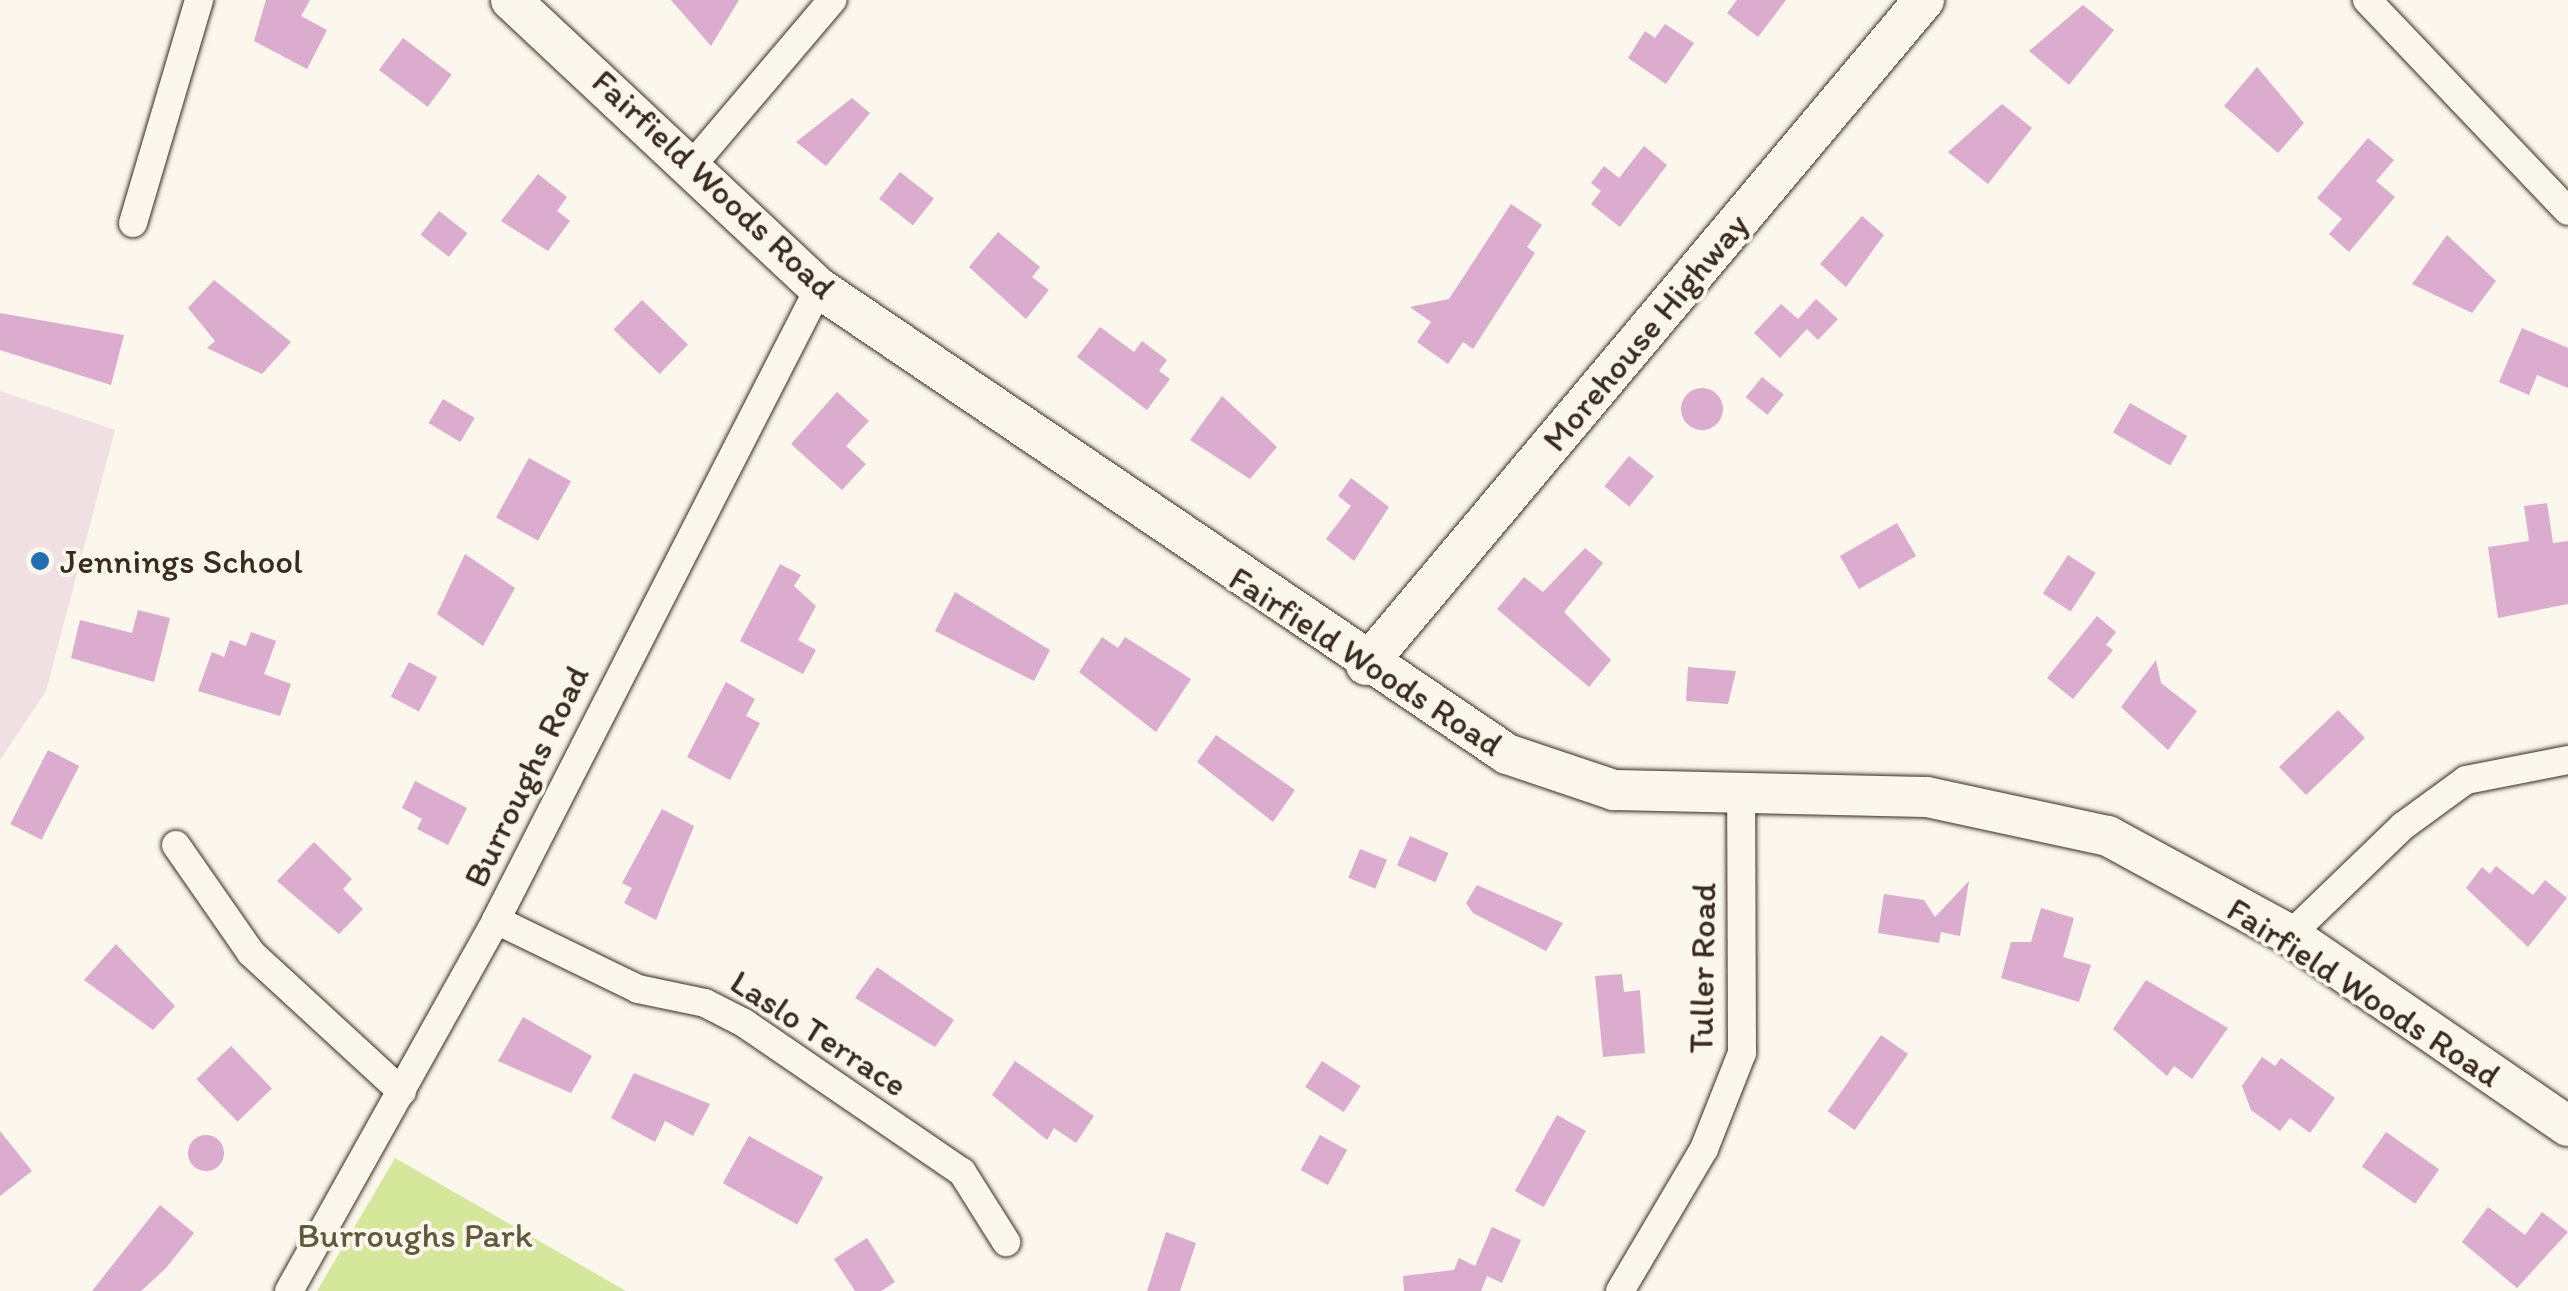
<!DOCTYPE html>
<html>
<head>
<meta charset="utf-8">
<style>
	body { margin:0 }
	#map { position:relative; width:2568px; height:1291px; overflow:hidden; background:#fbf7ec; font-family:Itim,sans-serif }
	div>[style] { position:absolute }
	.built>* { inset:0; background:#f1e0e3 }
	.green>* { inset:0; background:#d5e79b }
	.building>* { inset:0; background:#dbacce; transform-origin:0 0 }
	.round { border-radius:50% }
	.roads { filter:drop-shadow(0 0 2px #3b2a1e) drop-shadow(0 0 2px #3b2a1e) }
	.street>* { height:28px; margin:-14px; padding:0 14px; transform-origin:14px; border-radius:14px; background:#fbf7ec }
	.secondary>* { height:40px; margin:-20px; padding:0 20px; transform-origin:20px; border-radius:20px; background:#fbf7ec }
	.dots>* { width:28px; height:28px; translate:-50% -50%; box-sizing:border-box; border:5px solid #fbf7ec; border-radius:50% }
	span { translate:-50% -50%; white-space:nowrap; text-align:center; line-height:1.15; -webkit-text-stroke:8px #fbf7ec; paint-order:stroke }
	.street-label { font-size:35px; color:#3b2a1e }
	.poi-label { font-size:35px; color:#3b2a1e }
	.left { translate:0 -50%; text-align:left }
	.park-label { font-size:35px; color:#62593d }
</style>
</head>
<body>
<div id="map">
	<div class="built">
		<div style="clip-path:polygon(0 391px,115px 430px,46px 691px,0 760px)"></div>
	</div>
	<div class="green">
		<div style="clip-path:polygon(395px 1158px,626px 1291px,317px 1291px)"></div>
	</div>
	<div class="building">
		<div style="clip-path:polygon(266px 0,310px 0,301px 16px,327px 30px,307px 69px,254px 41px)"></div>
		<div style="clip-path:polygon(671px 0,739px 0,711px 46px)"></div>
		<div style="clip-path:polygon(1737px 0,1786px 0,1758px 37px,1727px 13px)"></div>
		<div style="clip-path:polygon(2083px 5px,2114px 30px,2069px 85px,2029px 51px)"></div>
		<div style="clip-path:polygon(1665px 24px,1694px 43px,1666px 84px,1628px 58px,1645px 31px,1655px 38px)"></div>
		<div style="left:403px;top:38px;width:61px;height:40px;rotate:37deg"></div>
		<div style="clip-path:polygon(2257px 67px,2304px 123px,2278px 153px,2224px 106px)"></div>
		<div style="clip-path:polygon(852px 98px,870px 113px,826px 166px,796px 142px)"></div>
		<div style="clip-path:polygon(2002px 104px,2032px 128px,1988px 184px,1948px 152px)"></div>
		<div style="clip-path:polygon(2368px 138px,2394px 160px,2376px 181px,2395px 197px,2349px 252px,2329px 234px,2342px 219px,2317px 198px)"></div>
		<div style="clip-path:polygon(1644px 146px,1667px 165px,1620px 227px,1591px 204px,1601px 191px,1591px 183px,1604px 166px,1619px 178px)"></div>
		<div style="left:900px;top:172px;width:43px;height:34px;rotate:38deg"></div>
		<div style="clip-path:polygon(538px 174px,567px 197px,557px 211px,570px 221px,548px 251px,501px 221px)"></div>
		<div style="clip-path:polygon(1511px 204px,1542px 225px,1527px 247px,1535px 253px,1473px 349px,1463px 342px,1448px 364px,1417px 342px,1431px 322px,1410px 307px,1449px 299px)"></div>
		<div style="left:439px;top:211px;width:36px;height:30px;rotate:38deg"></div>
		<div style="clip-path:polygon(1862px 216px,1884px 235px,1846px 287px,1820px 264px)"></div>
		<div style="clip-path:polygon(998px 232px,1040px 267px,1032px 277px,1049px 290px,1026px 319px,969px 267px)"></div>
		<div style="clip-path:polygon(2447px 235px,2496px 281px,2472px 313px,2412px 284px)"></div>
		<div style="clip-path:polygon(214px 280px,291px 342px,262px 374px,207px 348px,215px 341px,188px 308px)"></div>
		<div style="clip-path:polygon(1816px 299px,1838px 319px,1818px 340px,1807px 329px,1780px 358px,1754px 333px,1781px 304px,1798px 319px)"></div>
		<div style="left:642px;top:300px;width:64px;height:41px;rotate:44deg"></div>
		<div style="clip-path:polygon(0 313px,124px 335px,111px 385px,0 350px)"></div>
		<div style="clip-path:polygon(1100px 327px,1134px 352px,1142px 341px,1167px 360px,1159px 371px,1170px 379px,1147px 410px,1077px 357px)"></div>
		<div style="clip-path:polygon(2522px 328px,2568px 348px,2568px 388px,2537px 375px,2529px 395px,2499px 382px)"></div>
		<div style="left:1762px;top:377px;width:28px;height:26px;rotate:39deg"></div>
		<div class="round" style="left:1681px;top:388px;width:42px;height:42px"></div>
		<div style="clip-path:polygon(837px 392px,869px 421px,846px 446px,866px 464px,842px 490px,791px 444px)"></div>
		<div style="clip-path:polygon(1222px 396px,1277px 447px,1250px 479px,1190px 440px)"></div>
		<div style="left:443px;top:399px;width:37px;height:28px;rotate:31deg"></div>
		<div style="left:2130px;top:403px;width:66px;height:34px;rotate:30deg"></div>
		<div style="left:1629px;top:456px;width:32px;height:39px;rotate:39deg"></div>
		<div style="left:529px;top:458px;width:48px;height:68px;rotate:29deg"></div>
		<div style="clip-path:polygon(1351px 478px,1389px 507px,1354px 561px,1326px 539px,1351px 506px,1338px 496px)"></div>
		<div style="clip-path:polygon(2547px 503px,2553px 543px,2568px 541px,2568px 604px,2498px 618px,2488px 547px,2529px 541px,2524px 506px)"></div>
		<div style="left:1897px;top:523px;width:38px;height:66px;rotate:60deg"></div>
		<div style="clip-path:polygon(1585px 548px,1603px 563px,1564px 612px,1611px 660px,1589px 687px,1497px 609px,1524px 577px,1543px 592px)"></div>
		<div style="clip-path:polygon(465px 554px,515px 588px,483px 646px,437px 614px)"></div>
		<div style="left:2068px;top:555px;width:33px;height:46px;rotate:33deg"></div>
		<div style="clip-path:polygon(780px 564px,801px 575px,794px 586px,816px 606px,798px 640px,816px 650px,803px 674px,740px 641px)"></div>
		<div style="clip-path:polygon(955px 592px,1050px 650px,1034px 681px,935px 631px)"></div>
		<div style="clip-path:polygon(138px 610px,170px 618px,154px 682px,71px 658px,80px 620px,132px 633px)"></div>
		<div style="clip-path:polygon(2097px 616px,2116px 632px,2106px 645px,2113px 650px,2073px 699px,2047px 678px)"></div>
		<div style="clip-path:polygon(251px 632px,276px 641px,264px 674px,291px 684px,280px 716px,198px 691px,212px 652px,224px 657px,230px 640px,246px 646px)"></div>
		<div style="clip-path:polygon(1102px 637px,1118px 648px,1125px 637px,1191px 679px,1156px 732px,1079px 672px)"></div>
		<div style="clip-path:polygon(2156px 660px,2161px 683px,2197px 711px,2168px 750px,2121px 707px)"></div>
		<div style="left:409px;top:662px;width:32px;height:39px;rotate:28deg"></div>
		<div style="clip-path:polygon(1688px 667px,1736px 671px,1728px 704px,1686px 701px)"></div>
		<div style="clip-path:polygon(726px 682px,755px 699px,746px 716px,760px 723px,730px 780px,687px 757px)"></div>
		<div style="left:2338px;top:710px;width:39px;height:82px;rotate:46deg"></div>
		<div style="clip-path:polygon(1216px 735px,1295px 790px,1273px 822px,1197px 762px)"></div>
		<div style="left:48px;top:750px;width:35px;height:83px;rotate:27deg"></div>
		<div style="clip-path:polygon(415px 781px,467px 808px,448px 845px,417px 829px,422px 819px,402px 808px)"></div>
		<div style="clip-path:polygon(662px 809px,694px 826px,656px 920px,624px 903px,632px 888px,622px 883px)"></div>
		<div style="left:1410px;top:836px;width:42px;height:32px;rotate:24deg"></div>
		<div style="clip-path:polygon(314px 842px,352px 879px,343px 889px,363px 909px,339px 934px,277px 881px)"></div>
		<div style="left:1360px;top:849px;width:29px;height:31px;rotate:22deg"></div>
		<div style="clip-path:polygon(2496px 866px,2533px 895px,2545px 880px,2567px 898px,2528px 947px,2466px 888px,2482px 867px,2490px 874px)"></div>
		<div style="clip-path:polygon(1969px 881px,1960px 936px,1941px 932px,1939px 943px,1878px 933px,1884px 894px,1924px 900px,1935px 917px)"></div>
		<div style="clip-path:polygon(1477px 885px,1563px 923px,1546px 951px,1473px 913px,1466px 903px)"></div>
		<div style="clip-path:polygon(2041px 908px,2074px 918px,2063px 957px,2091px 965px,2079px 1002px,2001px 978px,2011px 942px,2031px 942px)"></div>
		<div style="clip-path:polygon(116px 944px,175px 1006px,153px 1030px,84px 980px)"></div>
		<div style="clip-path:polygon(877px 967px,954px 1020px,935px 1047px,855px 998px)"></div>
		<div style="clip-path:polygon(1622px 974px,1624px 992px,1640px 990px,1645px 1053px,1603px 1057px,1595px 976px)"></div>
		<div style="clip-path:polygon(2146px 980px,2228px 1028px,2192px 1079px,2174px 1066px,2167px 1076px,2113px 1029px)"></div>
		<div style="clip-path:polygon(523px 1017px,592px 1056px,571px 1093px,498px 1061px)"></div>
		<div style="left:1881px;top:1035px;width:33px;height:93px;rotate:35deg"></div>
		<div style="left:231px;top:1046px;width:59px;height:48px;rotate:46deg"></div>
		<div style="clip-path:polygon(2262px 1057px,2275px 1066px,2281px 1058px,2335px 1098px,2310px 1133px,2290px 1118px,2280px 1131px,2251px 1110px,2242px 1086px)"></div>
		<div style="clip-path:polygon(1015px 1061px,1094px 1116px,1076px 1143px,1054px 1128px,1047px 1140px,992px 1095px)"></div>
		<div style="left:1322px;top:1061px;width:46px;height:31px;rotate:33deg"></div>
		<div style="clip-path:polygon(634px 1073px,710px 1104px,693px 1136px,665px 1121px,655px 1142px,611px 1118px)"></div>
		<div style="left:1557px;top:1115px;width:33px;height:87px;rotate:29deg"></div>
		<div style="clip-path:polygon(0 1131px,32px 1171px,0 1196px)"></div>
		<div style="left:2386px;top:1132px;width:65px;height:42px;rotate:35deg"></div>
		<div style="left:1320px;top:1135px;width:31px;height:40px;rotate:29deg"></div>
		<div class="round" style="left:188px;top:1135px;width:36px;height:36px"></div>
		<div style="left:749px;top:1136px;width:85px;height:54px;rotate:29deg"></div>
		<div style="clip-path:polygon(160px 1205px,194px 1233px,166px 1268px,141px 1291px,92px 1291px)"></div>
		<div style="clip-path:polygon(2488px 1207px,2525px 1235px,2542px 1212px,2568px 1232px,2517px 1288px,2462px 1242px)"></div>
		<div style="clip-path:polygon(1492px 1227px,1521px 1240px,1502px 1283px,1487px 1276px,1481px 1291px,1404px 1291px,1403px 1276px,1454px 1270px,1459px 1258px,1475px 1266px)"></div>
		<div style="clip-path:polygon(1166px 1232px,1196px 1243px,1180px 1291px,1147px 1291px)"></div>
		<div style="clip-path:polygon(867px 1238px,895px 1282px,881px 1291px,855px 1291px,834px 1259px)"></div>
	</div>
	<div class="roads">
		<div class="street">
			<div style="left:2367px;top:0;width:291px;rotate:46.4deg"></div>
			<div style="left:694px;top:163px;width:214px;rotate:-49.7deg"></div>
			<div style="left:133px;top:223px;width:233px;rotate:-73.5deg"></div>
			<div style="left:176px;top:845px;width:131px;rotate:55.2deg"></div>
			<div style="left:251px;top:953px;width:205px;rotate:42.6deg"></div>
			<div style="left:496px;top:920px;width:158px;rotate:25.9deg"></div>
			<div style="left:638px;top:989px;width:68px;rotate:11.8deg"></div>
			<div style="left:705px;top:1003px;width:44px;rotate:27.1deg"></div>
			<div style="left:744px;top:1023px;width:264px;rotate:34.4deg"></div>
			<div style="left:962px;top:1172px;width:83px;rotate:57.8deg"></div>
			<div style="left:2290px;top:935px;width:157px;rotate:-44deg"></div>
			<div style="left:2403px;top:826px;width:78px;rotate:-36.1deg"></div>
			<div style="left:2466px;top:780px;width:104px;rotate:-11.1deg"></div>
			<div style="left:289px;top:1291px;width:425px;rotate:-60.8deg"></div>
			<div style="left:496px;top:920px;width:710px;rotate:-62.93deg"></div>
			<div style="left:1620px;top:1291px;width:165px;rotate:-59.4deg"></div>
			<div style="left:1704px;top:1149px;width:103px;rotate:-68.4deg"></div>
			<div style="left:1742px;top:1053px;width:255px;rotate:-90.2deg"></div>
		</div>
		<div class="secondary">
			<div style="left:511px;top:0;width:422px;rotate:43.1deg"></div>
			<div style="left:819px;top:288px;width:831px;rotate:34.11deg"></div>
			<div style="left:1507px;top:754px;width:113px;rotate:18.6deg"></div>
			<div style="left:1614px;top:790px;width:313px;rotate:1.3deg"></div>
			<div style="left:1927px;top:797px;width:185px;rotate:12.2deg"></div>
			<div style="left:2108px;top:836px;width:207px;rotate:28.5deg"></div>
			<div style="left:2290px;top:935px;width:337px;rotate:34.5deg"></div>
			<div style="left:1366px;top:665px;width:868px;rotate:-50deg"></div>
		</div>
	</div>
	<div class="dots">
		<div style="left:40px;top:561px;background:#1f6fb2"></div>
	</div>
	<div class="street-label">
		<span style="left:714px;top:184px;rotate:43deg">Fairfield Woods Road</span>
		<span style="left:1645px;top:332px;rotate:-50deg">Morehouse Highway</span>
		<span style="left:1366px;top:661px;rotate:33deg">Fairfield Woods Road</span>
		<span style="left:526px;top:776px;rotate:-64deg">Burroughs Road</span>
		<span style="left:1702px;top:968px;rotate:-89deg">Tuller Road</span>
		<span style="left:2364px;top:992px;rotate:33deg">Fairfield Woods Road</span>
		<span style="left:819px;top:1033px;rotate:33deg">Laslo Terrace</span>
	</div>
	<div class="poi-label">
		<span class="left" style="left:60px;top:561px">Jennings School</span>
	</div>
	<div class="park-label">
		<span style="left:415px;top:1235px">Burroughs Park</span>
	</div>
</div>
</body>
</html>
